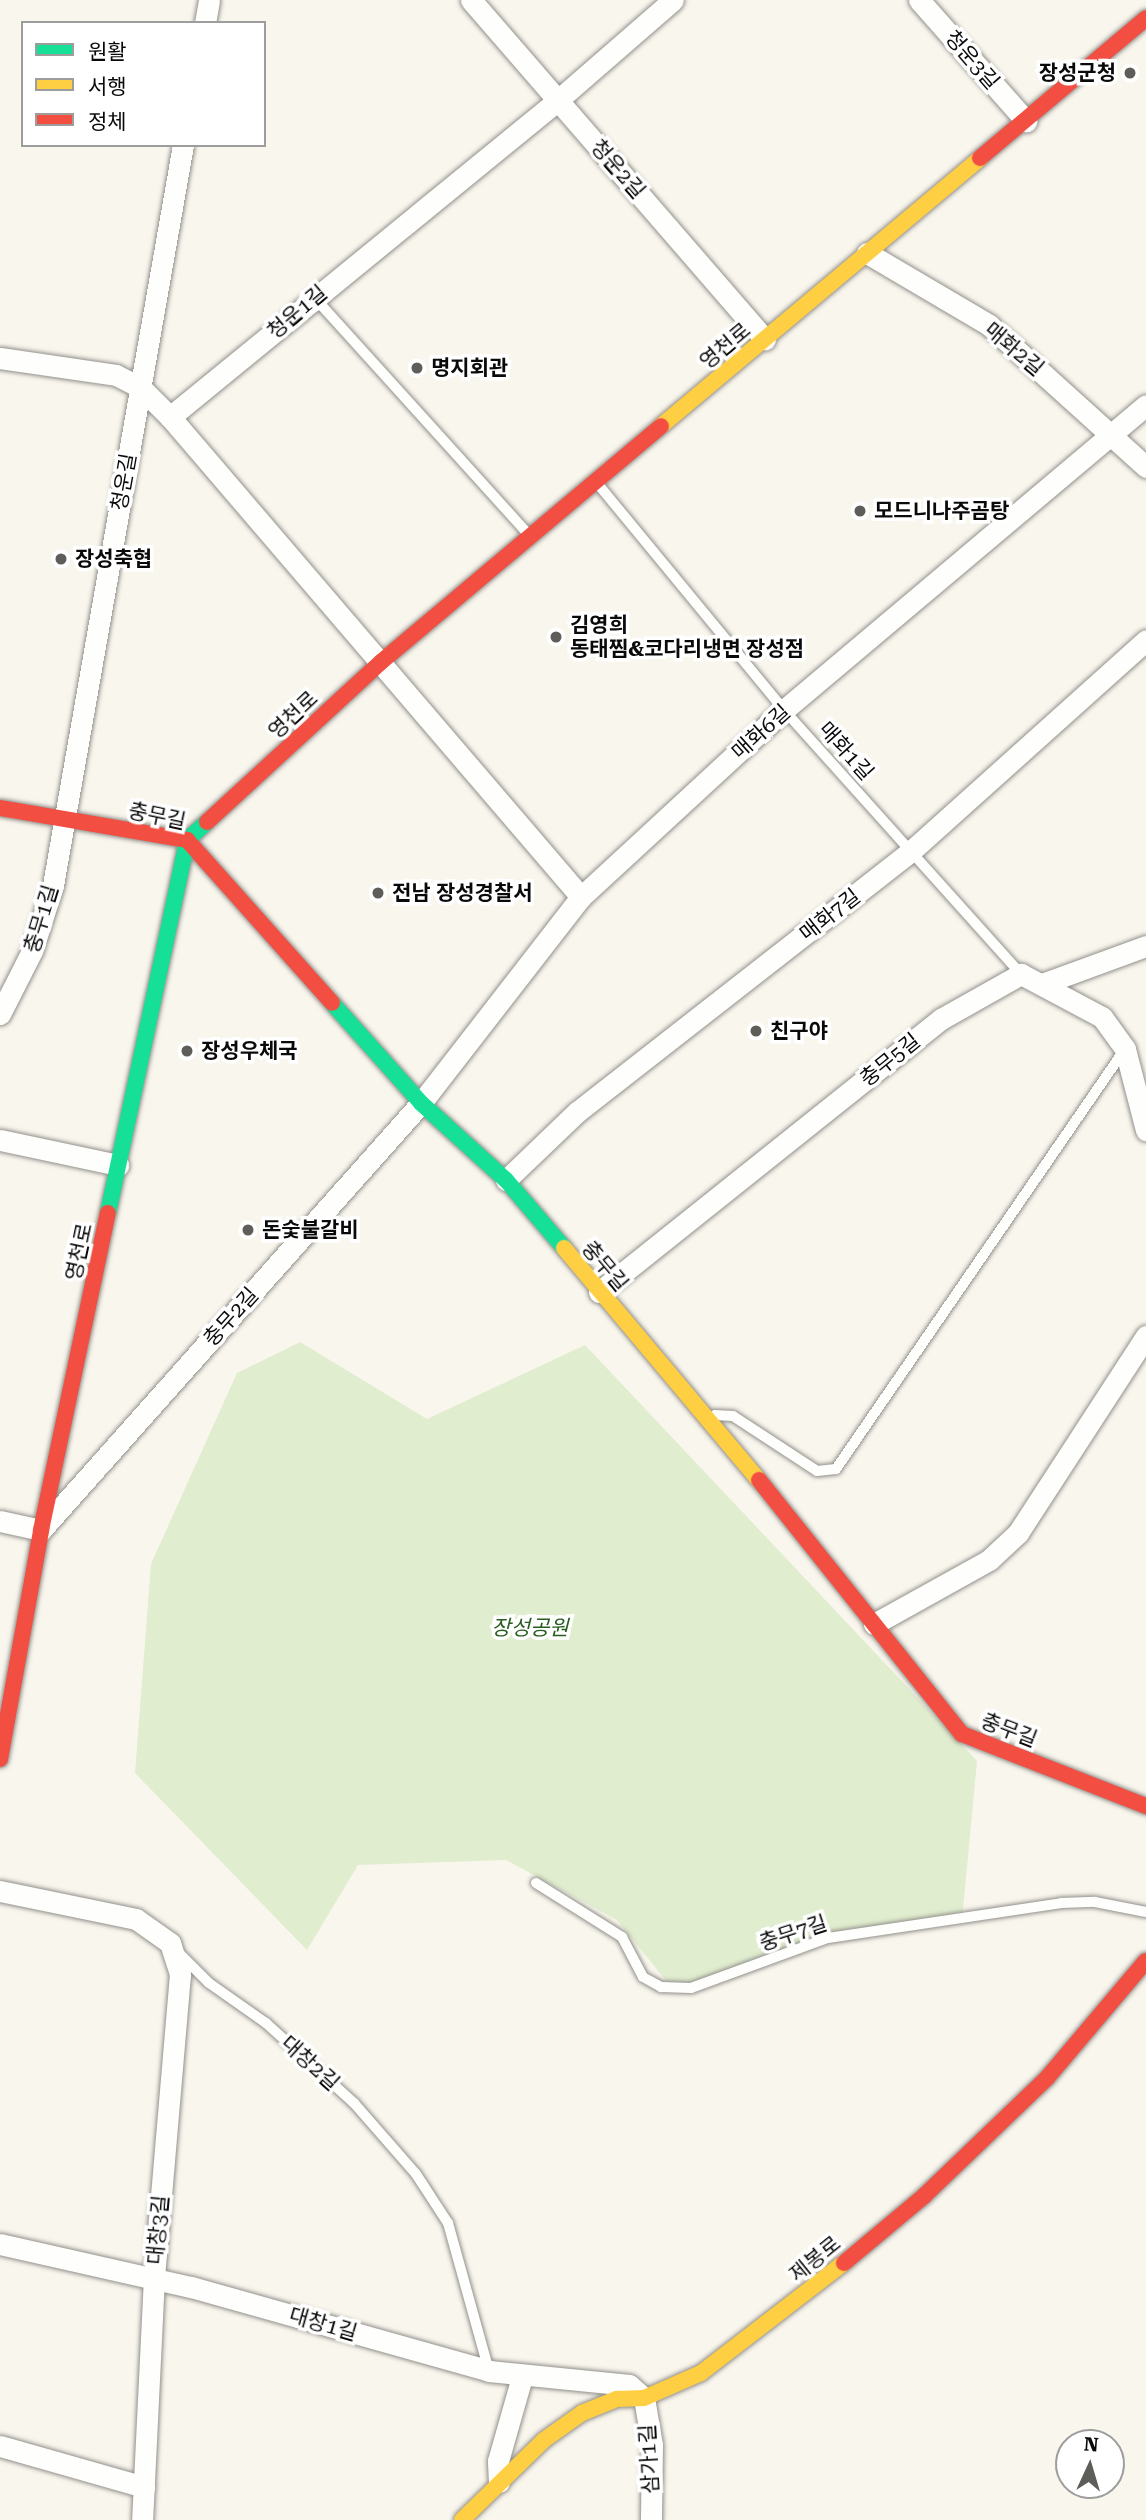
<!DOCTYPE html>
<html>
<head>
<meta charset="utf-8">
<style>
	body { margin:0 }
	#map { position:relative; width:1146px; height:2520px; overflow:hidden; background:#f9f6ed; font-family:"Roboto Serif","Noto Sans KR",serif }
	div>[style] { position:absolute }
	.green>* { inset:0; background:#e0edce }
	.roads { filter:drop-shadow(0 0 2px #92908c) drop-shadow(0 0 2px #92908c) }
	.lane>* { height:10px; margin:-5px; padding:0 5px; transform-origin:5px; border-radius:5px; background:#fefefc }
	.street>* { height:21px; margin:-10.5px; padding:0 10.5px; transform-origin:10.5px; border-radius:10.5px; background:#fefefc }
	.fast>* { height:16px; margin:-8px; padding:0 8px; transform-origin:8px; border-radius:8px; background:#16e098 }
	.slow>* { height:16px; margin:-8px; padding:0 8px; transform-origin:8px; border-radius:8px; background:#ffcf43 }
	.jam>* { height:16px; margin:-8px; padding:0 8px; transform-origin:8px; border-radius:8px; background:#f24e42 }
	.dots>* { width:19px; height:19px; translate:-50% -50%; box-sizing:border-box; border:4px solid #fff; border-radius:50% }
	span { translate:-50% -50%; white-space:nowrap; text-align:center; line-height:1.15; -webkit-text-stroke:7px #fff; paint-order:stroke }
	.street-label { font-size:21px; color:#0a0a0a }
	.poi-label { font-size:21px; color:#0a0a0a; font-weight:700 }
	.right { translate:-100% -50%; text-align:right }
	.left { translate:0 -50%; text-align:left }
	.park-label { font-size:21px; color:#295c1f; font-style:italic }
	.legend { position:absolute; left:21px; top:21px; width:245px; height:126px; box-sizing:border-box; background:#fff; border:2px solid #9d9d9d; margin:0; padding:9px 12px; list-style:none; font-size:21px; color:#0a0a0a }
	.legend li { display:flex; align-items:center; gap:14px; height:35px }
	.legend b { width:35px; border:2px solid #9d9d9d }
	.north { position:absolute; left:1055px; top:2429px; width:70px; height:70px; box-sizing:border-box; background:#fff; border:2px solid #9d9d9d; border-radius:50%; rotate:4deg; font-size:19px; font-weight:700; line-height:28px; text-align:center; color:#0a0a0a }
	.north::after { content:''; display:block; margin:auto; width:24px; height:32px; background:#5e5d59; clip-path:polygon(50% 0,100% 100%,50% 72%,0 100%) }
</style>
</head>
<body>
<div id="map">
	<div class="green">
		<div style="clip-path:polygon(300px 1342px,427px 1419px,585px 1345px,977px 1761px,962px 1920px,828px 1938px,672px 1988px,617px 1920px,506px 1860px,358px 1865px,307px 1950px,135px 1773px,151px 1564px,237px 1373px)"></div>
	</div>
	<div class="roads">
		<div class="lane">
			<div style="left:314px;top:297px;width:319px;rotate:47.9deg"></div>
			<div style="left:597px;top:483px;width:294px;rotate:50.5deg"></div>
			<div style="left:784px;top:710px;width:355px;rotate:48.1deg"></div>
			<div style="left:715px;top:1415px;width:18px;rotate:3deg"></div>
			<div style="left:733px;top:1416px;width:100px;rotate:33.2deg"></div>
			<div style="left:817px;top:1471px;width:19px;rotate:-6deg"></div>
			<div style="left:836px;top:1469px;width:510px;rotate:-55.47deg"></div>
			<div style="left:536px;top:1883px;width:102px;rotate:32.1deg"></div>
			<div style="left:622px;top:1937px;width:45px;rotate:62.3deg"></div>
			<div style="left:643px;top:1977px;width:21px;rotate:29deg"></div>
			<div style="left:661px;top:1987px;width:30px;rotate:2deg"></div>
			<div style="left:691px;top:1988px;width:146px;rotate:-20.1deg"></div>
			<div style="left:828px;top:1938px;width:236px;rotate:-8.5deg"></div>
			<div style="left:1061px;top:1903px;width:34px;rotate:-2deg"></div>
			<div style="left:1095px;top:1902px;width:52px;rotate:11.1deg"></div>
			<div style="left:179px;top:1953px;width:42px;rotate:45deg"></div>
			<div style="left:209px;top:1983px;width:70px;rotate:35.1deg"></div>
			<div style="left:266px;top:2023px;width:119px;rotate:42.3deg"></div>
			<div style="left:354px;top:2103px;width:94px;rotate:48.9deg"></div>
			<div style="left:416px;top:2174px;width:59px;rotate:56.9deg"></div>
			<div style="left:448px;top:2223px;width:154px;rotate:74.5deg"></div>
		</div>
		<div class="street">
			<div style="left:471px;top:0;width:449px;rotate:49.1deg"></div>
			<div style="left:919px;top:0;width:162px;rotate:48.5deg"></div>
			<div style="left:205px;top:23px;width:23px;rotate:-80deg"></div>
			<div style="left:867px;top:253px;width:142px;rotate:30.5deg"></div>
			<div style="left:989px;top:325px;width:212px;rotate:42.1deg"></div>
			<div style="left:0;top:358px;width:117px;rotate:8.3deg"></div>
			<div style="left:116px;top:375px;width:28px;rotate:27deg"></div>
			<div style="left:141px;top:388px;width:41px;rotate:45deg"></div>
			<div style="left:581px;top:897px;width:632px;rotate:-130.57deg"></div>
			<div style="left:170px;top:417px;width:501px;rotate:-39.25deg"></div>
			<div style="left:558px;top:100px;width:152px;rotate:-41deg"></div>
			<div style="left:1042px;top:984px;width:111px;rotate:-20.1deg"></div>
			<div style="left:0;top:1014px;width:71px;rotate:-63.1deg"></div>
			<div style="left:32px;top:951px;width:69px;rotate:-72.3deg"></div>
			<div style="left:53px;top:885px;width:751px;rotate:-80.04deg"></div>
			<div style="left:0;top:1140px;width:121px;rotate:12deg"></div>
			<div style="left:506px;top:1180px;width:98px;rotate:-43.8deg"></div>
			<div style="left:577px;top:1112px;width:422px;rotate:-38deg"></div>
			<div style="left:910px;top:852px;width:317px;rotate:-41.9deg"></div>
			<div style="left:599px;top:1292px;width:438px;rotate:-38.6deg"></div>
			<div style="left:941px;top:1019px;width:92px;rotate:-29.4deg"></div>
			<div style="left:1021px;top:974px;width:92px;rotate:28deg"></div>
			<div style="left:1102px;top:1017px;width:39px;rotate:54deg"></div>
			<div style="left:1125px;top:1049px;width:84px;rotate:75.5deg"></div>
			<div style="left:0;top:1521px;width:42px;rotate:12.4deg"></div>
			<div style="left:41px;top:1530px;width:572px;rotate:-48.33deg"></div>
			<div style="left:421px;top:1103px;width:261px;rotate:-52.2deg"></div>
			<div style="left:581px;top:897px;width:276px;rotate:-42.7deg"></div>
			<div style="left:784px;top:710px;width:473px;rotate:-40.1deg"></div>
			<div style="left:874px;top:1624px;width:132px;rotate:-29.1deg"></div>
			<div style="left:989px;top:1560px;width:40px;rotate:-43deg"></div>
			<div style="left:1018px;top:1533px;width:235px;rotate:-57deg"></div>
			<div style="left:0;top:1891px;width:139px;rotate:11.6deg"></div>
			<div style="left:136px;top:1919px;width:42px;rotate:35.2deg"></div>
			<div style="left:170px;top:1943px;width:33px;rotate:72deg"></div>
			<div style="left:180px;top:1974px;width:304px;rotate:94.9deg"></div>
			<div style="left:154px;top:2277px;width:243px;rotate:92.8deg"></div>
			<div style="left:0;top:2244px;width:196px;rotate:12.7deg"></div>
			<div style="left:191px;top:2287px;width:310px;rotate:15.7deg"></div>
			<div style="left:489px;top:2371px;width:141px;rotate:5.7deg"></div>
			<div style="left:629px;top:2385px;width:20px;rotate:41deg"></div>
			<div style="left:644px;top:2398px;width:48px;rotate:80.3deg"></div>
			<div style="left:652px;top:2445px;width:75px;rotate:90.8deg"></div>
			<div style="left:0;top:2446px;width:150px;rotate:15.9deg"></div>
			<div style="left:499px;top:2482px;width:21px;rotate:-93deg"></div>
			<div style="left:498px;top:2461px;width:87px;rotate:-74.1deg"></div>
		</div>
		<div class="fast">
			<div style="left:332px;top:1003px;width:134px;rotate:48.3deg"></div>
			<div style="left:421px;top:1103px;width:115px;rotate:42.2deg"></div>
			<div style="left:506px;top:1180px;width:89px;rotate:49.5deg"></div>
			<div style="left:108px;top:1213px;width:381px;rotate:-78deg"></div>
			<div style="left:187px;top:840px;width:27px;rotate:-42deg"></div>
		</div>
		<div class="slow">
			<div style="left:661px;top:426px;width:417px;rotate:-40deg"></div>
			<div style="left:564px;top:1248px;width:303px;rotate:50deg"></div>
			<div style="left:462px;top:2520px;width:115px;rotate:-44.3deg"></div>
			<div style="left:544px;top:2440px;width:47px;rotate:-35.4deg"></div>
			<div style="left:582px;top:2413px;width:38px;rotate:-22deg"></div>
			<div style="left:617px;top:2399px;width:27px;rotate:-2deg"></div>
			<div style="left:644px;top:2398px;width:62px;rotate:-23.7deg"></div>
			<div style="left:701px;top:2373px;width:180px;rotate:-37.6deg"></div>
		</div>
		<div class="jam">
			<div style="left:980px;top:158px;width:217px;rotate:-40.1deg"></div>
			<div style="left:0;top:808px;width:190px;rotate:9.7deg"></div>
			<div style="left:187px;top:840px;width:218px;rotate:48.3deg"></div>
			<div style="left:207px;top:822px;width:236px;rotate:-42.6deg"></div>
			<div style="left:381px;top:662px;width:366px;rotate:-40.1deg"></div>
			<div style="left:759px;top:1480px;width:325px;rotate:51.4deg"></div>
			<div style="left:962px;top:1734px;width:198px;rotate:21.4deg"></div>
			<div style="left:0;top:1759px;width:233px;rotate:-79.8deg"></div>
			<div style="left:41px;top:1530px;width:324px;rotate:-78.1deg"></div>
			<div style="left:844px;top:2263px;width:104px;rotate:-39.9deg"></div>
			<div style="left:924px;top:2196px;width:170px;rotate:-43.8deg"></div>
			<div style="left:1047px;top:2078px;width:153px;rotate:-49.8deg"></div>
		</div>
	</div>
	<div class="dots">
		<div style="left:1130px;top:73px;background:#5e5d59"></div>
		<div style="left:417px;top:368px;background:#5e5d59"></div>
		<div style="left:860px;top:511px;background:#5e5d59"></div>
		<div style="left:61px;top:559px;background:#5e5d59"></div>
		<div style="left:556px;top:637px;background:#5e5d59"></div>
		<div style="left:378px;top:893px;background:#5e5d59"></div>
		<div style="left:756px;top:1031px;background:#5e5d59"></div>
		<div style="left:187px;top:1051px;background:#5e5d59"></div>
		<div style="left:248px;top:1230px;background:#5e5d59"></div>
	</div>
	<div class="street-label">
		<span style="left:972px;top:60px;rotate:49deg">청운3길</span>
		<span style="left:618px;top:169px;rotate:49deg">청운2길</span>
		<span style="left:297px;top:312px;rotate:-40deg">청운1길</span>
		<span style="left:725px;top:346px;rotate:-40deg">영천로</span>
		<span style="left:1014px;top:349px;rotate:40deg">매화2길</span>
		<span style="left:124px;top:482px;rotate:-80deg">청운길</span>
		<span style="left:293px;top:715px;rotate:-43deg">영천로</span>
		<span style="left:761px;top:732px;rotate:-42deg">매화6길</span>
		<span style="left:846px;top:751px;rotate:48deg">매화1길</span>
		<span style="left:157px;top:816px;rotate:12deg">충무길</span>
		<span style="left:830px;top:915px;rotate:-38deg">매화7길</span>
		<span style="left:41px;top:919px;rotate:-73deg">충무1길</span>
		<span style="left:890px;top:1060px;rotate:-39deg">충무5길</span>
		<span style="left:79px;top:1252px;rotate:-78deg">영천로</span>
		<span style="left:605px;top:1266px;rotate:50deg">충무길</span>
		<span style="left:231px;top:1317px;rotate:-48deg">충무2길</span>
		<span style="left:1009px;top:1730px;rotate:21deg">충무길</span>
		<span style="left:793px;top:1933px;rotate:-18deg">충무7길</span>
		<span style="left:310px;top:2063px;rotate:42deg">대창2길</span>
		<span style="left:158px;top:2230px;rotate:-85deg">대창3길</span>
		<span style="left:815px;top:2259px;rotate:-39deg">제봉로</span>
		<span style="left:323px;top:2324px;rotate:16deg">대창1길</span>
		<span style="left:649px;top:2459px;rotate:-93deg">삼가1길</span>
	</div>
	<div class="poi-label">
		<span class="right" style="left:1116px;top:73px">장성군청</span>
		<span class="left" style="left:431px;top:368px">명지회관</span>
		<span class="left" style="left:874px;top:511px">모드니나주곰탕</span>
		<span class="left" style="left:75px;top:559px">장성축협</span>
		<span class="left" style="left:570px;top:637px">김영희<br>동태찜&amp;코다리냉면 장성점</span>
		<span class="left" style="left:392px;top:893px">전남 장성경찰서</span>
		<span class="left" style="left:770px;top:1031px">친구야</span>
		<span class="left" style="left:201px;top:1051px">장성우체국</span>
		<span class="left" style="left:262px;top:1230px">돈숯불갈비</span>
	</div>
	<div class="park-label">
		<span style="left:530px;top:1628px">장성공원</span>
	</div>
	<ul class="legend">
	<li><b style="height:9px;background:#16e098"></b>원활</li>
	<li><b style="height:9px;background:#ffcf43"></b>서행</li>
	<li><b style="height:9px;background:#f24e42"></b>정체</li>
	</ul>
	<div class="north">N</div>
</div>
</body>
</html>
